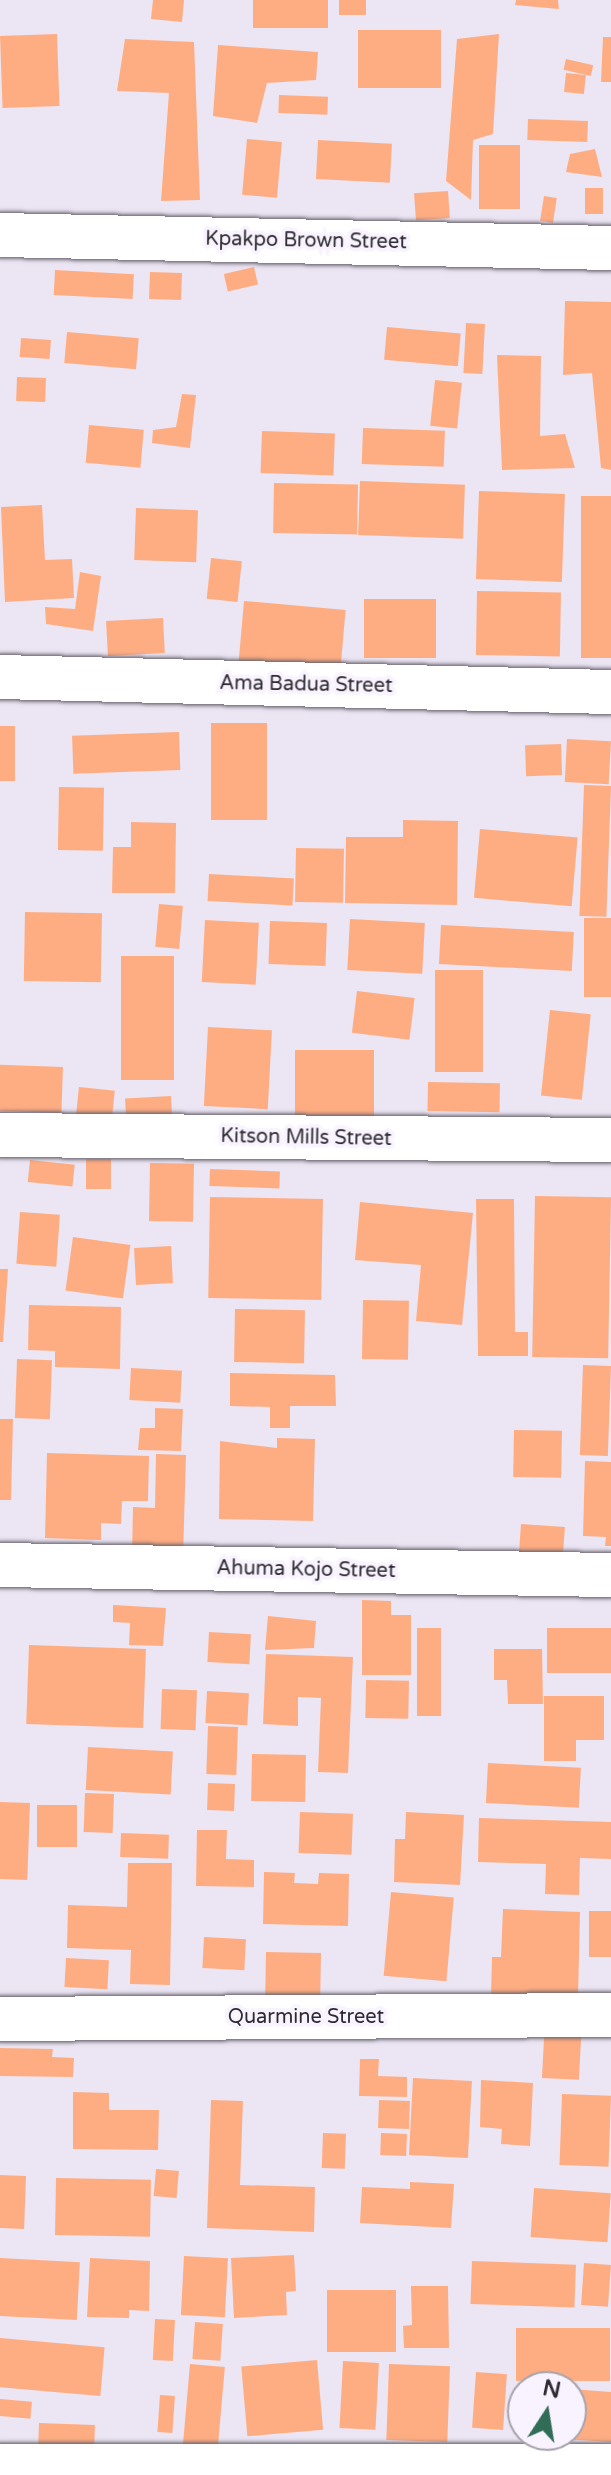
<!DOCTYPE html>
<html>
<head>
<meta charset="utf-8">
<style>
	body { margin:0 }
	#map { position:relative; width:611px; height:2475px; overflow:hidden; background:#ece5f3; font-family:"Varela Round",sans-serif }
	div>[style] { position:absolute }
	.building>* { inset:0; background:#fead83; transform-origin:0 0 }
	.roads { filter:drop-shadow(0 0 2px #635d69) drop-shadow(0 0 2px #635d69) }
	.minor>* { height:44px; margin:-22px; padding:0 22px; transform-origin:22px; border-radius:22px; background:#fff }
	span { translate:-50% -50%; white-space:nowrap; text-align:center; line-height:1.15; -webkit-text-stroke:8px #f8f3fe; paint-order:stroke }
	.street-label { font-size:20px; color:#2d2b30 }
	.north { position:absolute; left:507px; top:2371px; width:80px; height:80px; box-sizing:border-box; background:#f8f3fe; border:2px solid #a7a3ac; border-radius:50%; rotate:12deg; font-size:22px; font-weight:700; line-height:32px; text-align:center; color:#2d2b30 }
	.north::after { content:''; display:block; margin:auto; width:28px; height:36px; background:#316c56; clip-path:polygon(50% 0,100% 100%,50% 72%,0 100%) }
</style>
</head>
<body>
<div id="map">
	<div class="building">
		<div style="clip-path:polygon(153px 0,184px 0,182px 22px,151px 19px)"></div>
		<div style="left:253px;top:0;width:75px;height:28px"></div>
		<div style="left:339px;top:0;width:27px;height:15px"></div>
		<div style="clip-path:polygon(516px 0,558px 0,559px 9px,515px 5px)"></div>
		<div style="left:358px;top:30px;width:83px;height:58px"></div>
		<div style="left:57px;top:34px;width:72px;height:57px;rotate:88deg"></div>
		<div style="clip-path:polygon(499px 34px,493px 134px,473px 140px,471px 200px,446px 181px,457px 39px)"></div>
		<div style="clip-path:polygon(603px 37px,611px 37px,611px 82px,601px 82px)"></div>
		<div style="clip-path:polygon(125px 39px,194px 42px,200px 200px,161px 201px,169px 93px,117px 91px)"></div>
		<div style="clip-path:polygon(218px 45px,318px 52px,316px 80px,267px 83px,257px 123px,213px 116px)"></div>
		<div style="left:566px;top:59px;width:28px;height:11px;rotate:13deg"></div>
		<div style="left:566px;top:73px;width:20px;height:19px;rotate:6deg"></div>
		<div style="left:279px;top:95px;width:49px;height:18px;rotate:2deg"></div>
		<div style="left:528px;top:119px;width:60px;height:21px;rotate:2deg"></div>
		<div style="left:247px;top:139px;width:35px;height:56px;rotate:5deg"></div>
		<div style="left:318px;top:140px;width:74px;height:39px;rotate:3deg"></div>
		<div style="left:479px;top:145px;width:41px;height:64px"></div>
		<div style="clip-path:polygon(595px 149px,602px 177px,566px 172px,570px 154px)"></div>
		<div style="left:585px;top:188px;width:18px;height:26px"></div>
		<div style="left:448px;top:191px;width:27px;height:34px;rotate:86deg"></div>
		<div style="left:544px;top:196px;width:13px;height:25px;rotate:9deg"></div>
		<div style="left:254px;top:267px;width:18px;height:31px;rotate:77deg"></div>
		<div style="left:55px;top:270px;width:79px;height:25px;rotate:3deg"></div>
		<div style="left:150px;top:272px;width:32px;height:27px;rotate:2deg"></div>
		<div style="clip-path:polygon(565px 301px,611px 302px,611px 470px,601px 468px,592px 373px,563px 375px)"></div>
		<div style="left:466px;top:323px;width:19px;height:50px;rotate:3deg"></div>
		<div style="left:387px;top:327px;width:74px;height:33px;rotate:5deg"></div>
		<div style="left:67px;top:332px;width:72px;height:31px;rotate:5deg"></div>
		<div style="left:21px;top:338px;width:30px;height:19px;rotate:4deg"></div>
		<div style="clip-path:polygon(497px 355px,541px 356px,540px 436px,565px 434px,575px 468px,502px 470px)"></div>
		<div style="left:17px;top:377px;width:29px;height:24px;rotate:2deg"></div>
		<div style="left:435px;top:380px;width:27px;height:46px;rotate:6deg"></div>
		<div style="clip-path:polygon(182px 394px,196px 395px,190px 448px,152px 443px,153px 430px,176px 427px)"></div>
		<div style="left:89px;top:425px;width:55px;height:38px;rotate:5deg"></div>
		<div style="left:363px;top:428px;width:82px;height:36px;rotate:2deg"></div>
		<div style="left:262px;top:431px;width:73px;height:42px;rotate:2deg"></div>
		<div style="left:360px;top:481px;width:105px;height:54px;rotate:2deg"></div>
		<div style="left:274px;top:483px;width:84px;height:50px;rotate:1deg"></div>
		<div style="left:479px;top:491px;width:86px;height:88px;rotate:2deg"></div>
		<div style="left:581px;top:496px;width:30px;height:162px"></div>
		<div style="clip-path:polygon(42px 505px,45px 560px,72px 559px,74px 598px,5px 602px,1px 507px)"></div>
		<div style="left:136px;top:508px;width:62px;height:52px;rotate:2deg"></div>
		<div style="left:211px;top:558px;width:31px;height:41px;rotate:6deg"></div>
		<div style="clip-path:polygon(80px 572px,101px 576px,93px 631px,46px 624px,45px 607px,75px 609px)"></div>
		<div style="left:477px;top:591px;width:84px;height:64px;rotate:1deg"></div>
		<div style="left:364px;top:599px;width:72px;height:59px"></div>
		<div style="left:244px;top:601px;width:102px;height:61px;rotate:5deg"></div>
		<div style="left:163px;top:618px;width:35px;height:57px;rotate:87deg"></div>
		<div style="left:211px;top:723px;width:56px;height:97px"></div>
		<div style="left:0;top:726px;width:15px;height:55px"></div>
		<div style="left:179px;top:732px;width:38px;height:107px;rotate:88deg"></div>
		<div style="left:567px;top:739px;width:44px;height:43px;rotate:3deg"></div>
		<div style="left:561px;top:744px;width:31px;height:36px;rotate:88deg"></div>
		<div style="left:584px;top:785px;width:27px;height:131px;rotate:2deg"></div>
		<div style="left:59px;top:787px;width:45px;height:63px;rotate:1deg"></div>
		<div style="clip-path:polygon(403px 820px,458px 821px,457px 905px,345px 903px,346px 837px,403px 837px)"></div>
		<div style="clip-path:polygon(131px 822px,176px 823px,175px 893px,112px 893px,113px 847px,131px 847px)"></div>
		<div style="left:480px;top:829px;width:98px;height:69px;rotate:5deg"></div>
		<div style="left:296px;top:848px;width:48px;height:54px;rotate:1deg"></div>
		<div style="left:209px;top:874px;width:85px;height:27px;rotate:3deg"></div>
		<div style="left:159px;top:904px;width:24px;height:43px;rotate:5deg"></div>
		<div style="left:25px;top:912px;width:77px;height:69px;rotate:1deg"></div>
		<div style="left:584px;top:918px;width:27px;height:79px"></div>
		<div style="left:350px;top:919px;width:75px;height:51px;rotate:3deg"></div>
		<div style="left:205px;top:920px;width:54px;height:62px;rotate:3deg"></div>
		<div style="left:270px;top:921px;width:57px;height:43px;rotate:2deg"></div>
		<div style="left:441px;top:925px;width:133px;height:39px;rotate:3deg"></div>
		<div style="left:121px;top:956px;width:53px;height:124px"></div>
		<div style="left:435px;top:970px;width:48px;height:102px"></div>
		<div style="left:357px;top:991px;width:58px;height:42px;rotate:7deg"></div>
		<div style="left:550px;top:1010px;width:41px;height:86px;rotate:6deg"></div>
		<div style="left:208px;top:1027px;width:64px;height:79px;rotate:3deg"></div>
		<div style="left:295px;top:1050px;width:79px;height:68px"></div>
		<div style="left:63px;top:1067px;width:46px;height:63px;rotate:92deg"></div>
		<div style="left:428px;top:1082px;width:72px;height:29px;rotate:1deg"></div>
		<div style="left:79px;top:1087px;width:36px;height:30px;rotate:6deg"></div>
		<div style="left:171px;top:1096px;width:18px;height:46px;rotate:87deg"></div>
		<div style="left:86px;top:1159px;width:25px;height:30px"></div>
		<div style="left:30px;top:1160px;width:45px;height:22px;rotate:6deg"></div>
		<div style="left:150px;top:1163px;width:44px;height:58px;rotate:1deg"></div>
		<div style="left:210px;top:1169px;width:70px;height:17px;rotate:2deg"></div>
		<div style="left:535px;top:1196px;width:76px;height:161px;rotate:1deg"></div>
		<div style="left:210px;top:1197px;width:113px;height:101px;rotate:1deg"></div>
		<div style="clip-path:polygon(476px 1199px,514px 1199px,515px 1332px,528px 1332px,528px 1356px,478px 1356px)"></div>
		<div style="clip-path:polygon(360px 1202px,473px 1213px,462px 1325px,416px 1321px,421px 1265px,355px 1260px)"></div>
		<div style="left:20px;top:1212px;width:40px;height:52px;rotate:4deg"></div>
		<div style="left:73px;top:1237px;width:58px;height:54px;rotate:8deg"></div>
		<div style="left:171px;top:1246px;width:37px;height:37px;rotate:87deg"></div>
		<div style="clip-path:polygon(0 1269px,8px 1269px,3px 1342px,0 1342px)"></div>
		<div style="left:363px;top:1300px;width:46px;height:59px;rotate:1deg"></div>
		<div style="clip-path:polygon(29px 1305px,121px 1307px,120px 1369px,55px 1367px,55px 1351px,28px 1350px)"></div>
		<div style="left:235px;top:1309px;width:70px;height:53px;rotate:1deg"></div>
		<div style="left:17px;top:1359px;width:35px;height:59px;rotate:2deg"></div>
		<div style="left:583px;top:1365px;width:28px;height:90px;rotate:2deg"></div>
		<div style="left:131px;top:1368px;width:51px;height:32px;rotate:3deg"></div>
		<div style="clip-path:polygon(230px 1373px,335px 1375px,336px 1406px,290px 1406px,290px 1428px,270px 1428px,270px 1407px,230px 1406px)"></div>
		<div style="clip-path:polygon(155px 1408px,183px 1409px,181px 1451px,138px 1450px,140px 1428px,155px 1428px)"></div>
		<div style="clip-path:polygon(0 1419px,13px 1419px,11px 1500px,0 1500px)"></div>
		<div style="left:514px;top:1430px;width:48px;height:47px;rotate:1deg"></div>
		<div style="clip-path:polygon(277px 1438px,315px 1439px,313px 1521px,219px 1519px,220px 1441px,277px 1448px)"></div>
		<div style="clip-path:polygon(47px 1453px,149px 1456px,148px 1501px,122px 1501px,121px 1524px,101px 1523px,101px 1540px,45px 1538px)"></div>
		<div style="clip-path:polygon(156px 1454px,186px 1455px,183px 1557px,132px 1555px,133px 1507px,155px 1508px)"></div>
		<div style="clip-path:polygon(585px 1461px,611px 1462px,611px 1546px,605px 1546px,606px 1537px,583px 1536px)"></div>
		<div style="left:521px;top:1524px;width:44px;height:35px;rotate:4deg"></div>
		<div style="clip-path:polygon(362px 1600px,391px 1601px,391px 1615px,411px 1615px,411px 1675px,362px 1675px)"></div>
		<div style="clip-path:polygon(113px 1605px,166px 1608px,163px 1646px,129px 1645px,130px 1623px,113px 1622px)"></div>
		<div style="clip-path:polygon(268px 1616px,316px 1621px,314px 1648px,265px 1650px)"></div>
		<div style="left:417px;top:1628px;width:24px;height:88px"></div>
		<div style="left:547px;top:1628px;width:64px;height:45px"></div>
		<div style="left:209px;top:1632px;width:42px;height:30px;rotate:3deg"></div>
		<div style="left:29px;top:1645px;width:117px;height:79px;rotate:2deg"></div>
		<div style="clip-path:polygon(494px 1649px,542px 1649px,543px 1704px,508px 1704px,507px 1680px,494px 1680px)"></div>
		<div style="clip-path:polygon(266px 1654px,353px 1657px,348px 1773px,318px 1772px,321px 1698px,298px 1697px,298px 1726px,263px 1724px)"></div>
		<div style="left:366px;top:1680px;width:43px;height:38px;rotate:1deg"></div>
		<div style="left:162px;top:1689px;width:35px;height:40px;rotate:2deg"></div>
		<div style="left:207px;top:1691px;width:42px;height:32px;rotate:3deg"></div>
		<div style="clip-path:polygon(544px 1696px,604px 1696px,604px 1740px,576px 1740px,576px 1761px,544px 1761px)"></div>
		<div style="left:208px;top:1726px;width:30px;height:48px;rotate:2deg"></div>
		<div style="left:88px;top:1747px;width:85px;height:43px;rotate:3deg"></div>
		<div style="left:252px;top:1754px;width:54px;height:47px;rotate:1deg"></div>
		<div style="left:488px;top:1763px;width:93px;height:40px;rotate:3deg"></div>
		<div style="left:208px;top:1783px;width:27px;height:27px;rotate:2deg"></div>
		<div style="left:85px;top:1793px;width:29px;height:39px;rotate:2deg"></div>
		<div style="left:0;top:1802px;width:30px;height:77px;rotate:2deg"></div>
		<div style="left:37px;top:1805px;width:40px;height:42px"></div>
		<div style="left:300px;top:1812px;width:53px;height:41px;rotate:2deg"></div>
		<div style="clip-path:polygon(406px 1812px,464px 1815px,460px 1885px,394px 1882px,395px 1839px,405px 1839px)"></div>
		<div style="clip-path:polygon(479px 1818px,611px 1822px,611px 1859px,580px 1858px,579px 1895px,545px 1894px,546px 1864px,478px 1862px)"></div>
		<div style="clip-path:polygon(197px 1830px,227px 1830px,226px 1859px,254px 1860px,254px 1887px,196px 1886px)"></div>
		<div style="left:121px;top:1833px;width:48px;height:24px;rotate:2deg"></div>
		<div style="clip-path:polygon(128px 1863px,172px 1863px,170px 1985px,130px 1984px,131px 1950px,67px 1948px,68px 1905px,127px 1907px)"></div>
		<div style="clip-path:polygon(264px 1872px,295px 1873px,294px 1883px,318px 1884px,319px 1873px,349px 1874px,348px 1926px,263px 1924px)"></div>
		<div style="left:391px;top:1892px;width:63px;height:84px;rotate:5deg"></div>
		<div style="clip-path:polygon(503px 1909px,580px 1912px,578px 1998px,491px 1995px,492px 1957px,501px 1957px)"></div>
		<div style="left:589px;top:1911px;width:22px;height:46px"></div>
		<div style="left:204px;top:1937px;width:42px;height:31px;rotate:3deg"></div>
		<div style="left:266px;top:1952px;width:55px;height:43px;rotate:1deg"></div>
		<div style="left:66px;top:1958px;width:43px;height:29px;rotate:3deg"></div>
		<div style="left:545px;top:2020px;width:37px;height:58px;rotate:3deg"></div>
		<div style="clip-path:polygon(0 2048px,53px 2049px,52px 2057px,74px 2058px,73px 2077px,0 2076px)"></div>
		<div style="clip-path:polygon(360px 2059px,379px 2059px,378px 2076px,407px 2077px,407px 2097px,359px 2096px)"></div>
		<div style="left:413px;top:2078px;width:59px;height:77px;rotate:3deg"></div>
		<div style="clip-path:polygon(481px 2080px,533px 2083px,530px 2146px,501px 2144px,502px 2129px,480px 2127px)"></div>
		<div style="clip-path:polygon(73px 2092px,109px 2093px,109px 2110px,159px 2110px,158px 2150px,73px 2149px)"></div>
		<div style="left:562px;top:2094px;width:49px;height:71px;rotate:2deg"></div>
		<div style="clip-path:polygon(211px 2100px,243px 2101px,240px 2185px,315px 2187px,314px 2232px,207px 2228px)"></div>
		<div style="left:379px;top:2100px;width:31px;height:28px;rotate:2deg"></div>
		<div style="left:323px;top:2133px;width:23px;height:35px;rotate:2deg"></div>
		<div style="left:381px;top:2133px;width:26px;height:22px;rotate:2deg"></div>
		<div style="left:156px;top:2169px;width:23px;height:27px;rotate:5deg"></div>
		<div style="left:0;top:2175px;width:26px;height:53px;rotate:2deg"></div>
		<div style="left:56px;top:2178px;width:95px;height:57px;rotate:1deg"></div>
		<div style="clip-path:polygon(410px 2182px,454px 2184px,451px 2228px,360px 2223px,362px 2187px,410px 2189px)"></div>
		<div style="left:534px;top:2188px;width:77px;height:49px;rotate:4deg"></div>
		<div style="clip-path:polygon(294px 2255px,296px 2291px,286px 2292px,287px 2315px,234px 2318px,231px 2258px)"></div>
		<div style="left:184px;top:2256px;width:44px;height:59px;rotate:3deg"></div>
		<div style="left:0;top:2258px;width:80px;height:58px;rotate:3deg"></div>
		<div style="clip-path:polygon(90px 2258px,150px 2261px,149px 2311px,129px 2310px,129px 2318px,87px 2317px)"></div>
		<div style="left:472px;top:2261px;width:104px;height:43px;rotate:2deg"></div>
		<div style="left:584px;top:2263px;width:27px;height:42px;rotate:4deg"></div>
		<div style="clip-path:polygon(411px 2286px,448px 2286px,449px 2348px,404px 2348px,403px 2326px,412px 2325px)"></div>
		<div style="left:327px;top:2290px;width:69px;height:62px"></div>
		<div style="left:155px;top:2319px;width:20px;height:41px;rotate:3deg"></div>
		<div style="left:195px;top:2322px;width:28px;height:37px;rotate:4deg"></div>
		<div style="left:516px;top:2328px;width:94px;height:53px"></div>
		<div style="left:0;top:2338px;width:105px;height:49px;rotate:5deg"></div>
		<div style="left:317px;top:2360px;width:70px;height:76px;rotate:85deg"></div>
		<div style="left:343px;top:2361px;width:36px;height:67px;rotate:3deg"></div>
		<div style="left:190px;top:2364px;width:35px;height:81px;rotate:5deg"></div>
		<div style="left:389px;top:2364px;width:61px;height:76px;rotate:2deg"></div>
		<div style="left:476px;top:2372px;width:31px;height:56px;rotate:4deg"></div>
		<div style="clip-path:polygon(571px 2389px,611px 2392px,611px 2442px,547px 2438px,571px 2435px)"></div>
		<div style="left:160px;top:2395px;width:15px;height:37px;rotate:4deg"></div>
		<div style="left:0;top:2399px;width:32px;height:17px;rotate:5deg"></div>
		<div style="left:39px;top:2423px;width:56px;height:23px;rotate:2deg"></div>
	</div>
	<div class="roads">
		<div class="minor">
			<div style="left:0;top:235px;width:611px;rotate:1.22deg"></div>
			<div style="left:0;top:677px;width:611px;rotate:1.41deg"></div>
			<div style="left:0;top:1135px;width:611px;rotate:0.47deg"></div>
			<div style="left:0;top:1565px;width:611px;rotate:0.94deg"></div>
			<div style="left:0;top:2019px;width:611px;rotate:-0.38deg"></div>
			<div style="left:0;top:2466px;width:611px"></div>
		</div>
	</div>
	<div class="street-label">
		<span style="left:306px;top:241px;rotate:1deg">Kpakpo Brown Street</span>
		<span style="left:306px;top:685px;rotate:1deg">Ama Badua Street</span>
		<span style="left:306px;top:1138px;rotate:1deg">Kitson Mills Street</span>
		<span style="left:306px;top:1570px;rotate:1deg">Ahuma Kojo Street</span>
		<span style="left:306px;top:2017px">Quarmine Street</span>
	</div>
	<div class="north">N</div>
</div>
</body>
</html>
